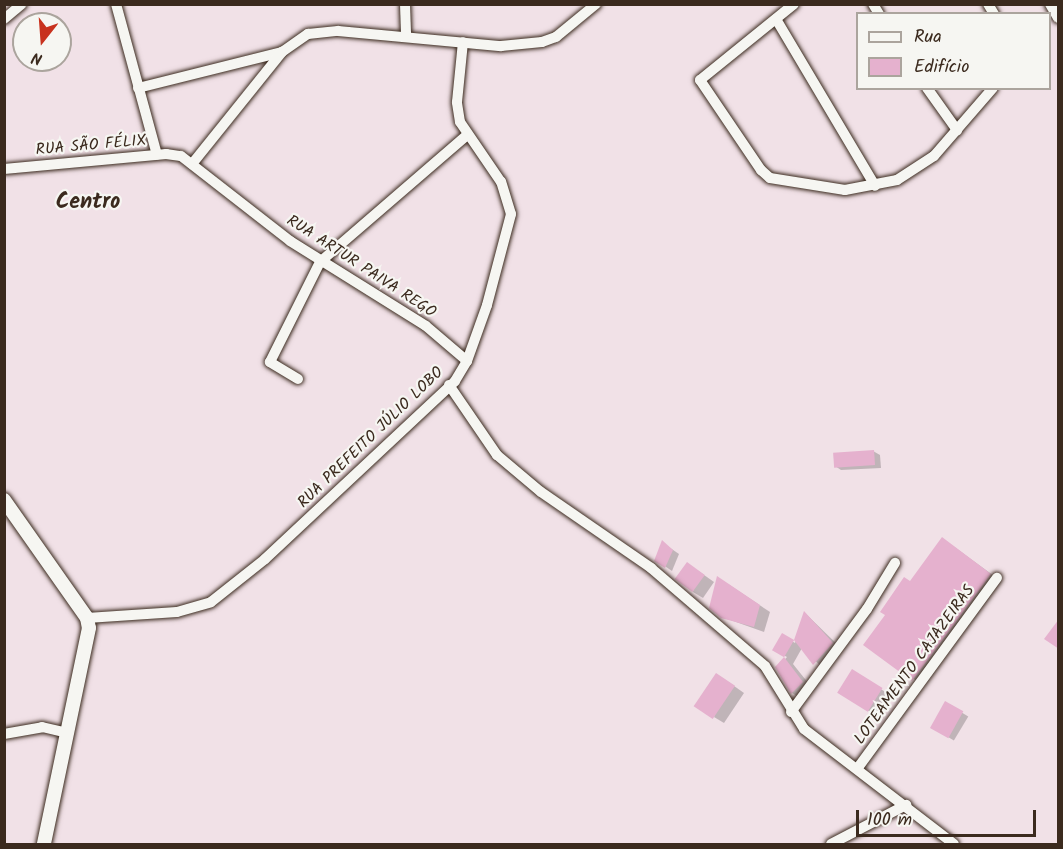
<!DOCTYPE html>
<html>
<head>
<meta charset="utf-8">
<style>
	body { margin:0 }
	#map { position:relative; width:1063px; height:849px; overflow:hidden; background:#f1e1e7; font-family:Kalam,sans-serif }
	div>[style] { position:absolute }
	.shadow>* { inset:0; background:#0003; transform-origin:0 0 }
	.building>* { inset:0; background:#e5b1ce; transform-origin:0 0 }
	.roads { filter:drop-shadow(0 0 2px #3b2a1e) drop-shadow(0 0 2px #3b2a1e) }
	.street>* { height:10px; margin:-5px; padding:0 5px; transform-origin:5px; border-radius:5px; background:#f6f6f2 }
	.secondary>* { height:14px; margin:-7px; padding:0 7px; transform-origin:7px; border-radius:7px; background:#f6f6f2 }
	span { translate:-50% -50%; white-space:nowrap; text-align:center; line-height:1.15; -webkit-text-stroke:4.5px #f6f6f2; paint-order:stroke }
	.street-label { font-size:16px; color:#3b2a1e }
	.district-label { font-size:22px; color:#3b2a1e; font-weight:700 }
	.frame { position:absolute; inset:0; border:6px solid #3b2a1e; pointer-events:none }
	.legend { position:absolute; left:856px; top:12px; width:195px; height:78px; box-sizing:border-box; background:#f6f6f2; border:2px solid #aba49d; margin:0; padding:8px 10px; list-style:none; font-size:18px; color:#3b2a1e }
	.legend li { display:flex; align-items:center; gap:12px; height:30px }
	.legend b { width:30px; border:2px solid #aba49d }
	.north { position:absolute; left:12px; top:12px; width:60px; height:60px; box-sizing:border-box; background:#f6f6f2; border:2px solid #aba49d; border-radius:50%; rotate:197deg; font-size:16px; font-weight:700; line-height:24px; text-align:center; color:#3b2a1e }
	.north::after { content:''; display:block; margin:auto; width:21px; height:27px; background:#c8321e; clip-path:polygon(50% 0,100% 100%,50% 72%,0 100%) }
	.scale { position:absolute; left:856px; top:810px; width:180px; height:27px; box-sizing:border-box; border:3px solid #3b2a1e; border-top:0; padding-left:8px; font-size:18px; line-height:21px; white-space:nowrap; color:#3b2a1e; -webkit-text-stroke:4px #f6f6f2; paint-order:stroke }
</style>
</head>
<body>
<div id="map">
	<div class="shadow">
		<div style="clip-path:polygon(873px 451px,880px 455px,881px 468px,841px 470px,835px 466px)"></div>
		<div style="clip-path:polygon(663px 543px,679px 554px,672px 571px,656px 560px)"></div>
		<div style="clip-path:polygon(953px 546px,1001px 581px,924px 686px,865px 645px,910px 583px)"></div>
		<div style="clip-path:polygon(697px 570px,714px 582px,703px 598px,693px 592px)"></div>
		<div style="clip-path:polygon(728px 584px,770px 612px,764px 632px,722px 617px)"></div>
		<div style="clip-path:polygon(805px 613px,842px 649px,824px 669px,802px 648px,793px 664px,813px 689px,802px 699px,792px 693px,777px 668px,787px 657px,774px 650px,782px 635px,795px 643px)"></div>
		<div style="left:852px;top:671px;width:46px;height:25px;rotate:32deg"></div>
		<div style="clip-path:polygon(727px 681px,744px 693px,724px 723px,714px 717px)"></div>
		<div style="left:946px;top:703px;width:26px;height:28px;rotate:31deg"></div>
	</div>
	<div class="building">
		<div style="left:874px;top:450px;width:15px;height:41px;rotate:86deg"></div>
		<div style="clip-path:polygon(942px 537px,991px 574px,912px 681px,863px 645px,885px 615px,880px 612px,904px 577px,910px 581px)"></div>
		<div style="clip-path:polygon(662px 540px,673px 550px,665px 568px,654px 561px)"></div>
		<div style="left:687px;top:562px;width:22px;height:21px;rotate:36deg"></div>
		<div style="clip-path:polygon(717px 576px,760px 605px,754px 627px,721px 618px,709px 608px)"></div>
		<div style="clip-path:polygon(804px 611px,833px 643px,813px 665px,794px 640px)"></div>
		<div style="clip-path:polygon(1059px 619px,1059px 649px,1044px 639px)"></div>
		<div style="left:782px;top:633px;width:14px;height:20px;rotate:30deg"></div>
		<div style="clip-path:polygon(784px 657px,803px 682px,791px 694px,775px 667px)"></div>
		<div style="left:852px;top:669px;width:36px;height:28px;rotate:32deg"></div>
		<div style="left:716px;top:673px;width:23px;height:40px;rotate:34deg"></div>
		<div style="left:945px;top:701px;width:21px;height:31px;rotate:29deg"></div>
	</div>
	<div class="roads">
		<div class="street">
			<div style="left:116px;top:4px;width:156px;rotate:74.8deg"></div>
			<div style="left:405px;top:4px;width:32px;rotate:88deg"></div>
			<div style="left:794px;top:4px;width:121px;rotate:141deg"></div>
			<div style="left:700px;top:80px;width:109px;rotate:55.9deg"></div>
			<div style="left:761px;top:170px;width:12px;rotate:42deg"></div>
			<div style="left:770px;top:178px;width:76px;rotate:9.1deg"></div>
			<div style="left:845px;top:190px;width:53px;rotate:-10.9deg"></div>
			<div style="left:897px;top:180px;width:44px;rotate:-33deg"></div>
			<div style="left:934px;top:156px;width:90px;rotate:-49.1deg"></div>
			<div style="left:873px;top:4px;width:12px;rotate:59deg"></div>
			<div style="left:988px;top:4px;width:12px;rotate:59deg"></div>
			<div style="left:1050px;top:4px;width:16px;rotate:60deg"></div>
			<div style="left:4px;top:19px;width:23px;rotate:-40deg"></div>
			<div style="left:776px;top:19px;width:194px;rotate:59.3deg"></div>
			<div style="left:138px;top:88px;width:148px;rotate:-14deg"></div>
			<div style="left:282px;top:52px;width:32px;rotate:-35deg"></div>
			<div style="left:308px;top:34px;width:30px;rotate:-6deg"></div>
			<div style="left:338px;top:31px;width:164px;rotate:5.3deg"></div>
			<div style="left:501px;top:46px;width:41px;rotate:-5.6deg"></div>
			<div style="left:542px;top:42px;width:15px;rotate:-20deg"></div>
			<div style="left:556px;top:37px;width:52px;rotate:-39.5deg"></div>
			<div style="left:927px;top:88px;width:52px;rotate:54.5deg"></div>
			<div style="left:192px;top:164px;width:144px;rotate:-51.2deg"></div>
			<div style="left:4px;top:169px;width:163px;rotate:-5.3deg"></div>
			<div style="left:166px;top:154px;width:15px;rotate:8deg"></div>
			<div style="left:181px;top:156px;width:138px;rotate:37.9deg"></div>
			<div style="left:290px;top:241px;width:160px;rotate:32deg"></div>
			<div style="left:426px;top:326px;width:54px;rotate:40.5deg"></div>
			<div style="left:298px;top:379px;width:33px;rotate:-149deg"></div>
			<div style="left:270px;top:362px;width:112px;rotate:-63.4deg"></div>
			<div style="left:320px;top:262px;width:193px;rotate:-40.8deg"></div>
			<div style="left:449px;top:385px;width:85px;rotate:55.6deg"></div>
			<div style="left:497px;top:455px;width:57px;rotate:40.1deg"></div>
			<div style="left:541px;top:492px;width:134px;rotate:34.6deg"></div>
			<div style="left:651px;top:568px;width:150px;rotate:40.7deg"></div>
			<div style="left:765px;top:666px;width:74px;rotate:58.2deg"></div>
			<div style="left:804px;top:729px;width:189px;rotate:37.5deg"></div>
			<div style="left:87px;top:618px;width:90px;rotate:-3.8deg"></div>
			<div style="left:177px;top:612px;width:35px;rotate:-16deg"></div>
			<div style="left:211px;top:602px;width:69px;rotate:-38.5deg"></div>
			<div style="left:265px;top:559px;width:260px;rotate:-43.1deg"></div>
			<div style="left:455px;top:381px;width:23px;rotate:-59deg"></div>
			<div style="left:467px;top:361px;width:59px;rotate:-70.3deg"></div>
			<div style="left:487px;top:305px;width:94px;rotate:-75.2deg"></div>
			<div style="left:511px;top:214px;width:34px;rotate:-107deg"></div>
			<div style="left:501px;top:182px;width:73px;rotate:-124.3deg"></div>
			<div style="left:460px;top:122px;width:20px;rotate:-99deg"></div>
			<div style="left:457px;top:102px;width:60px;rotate:-84.3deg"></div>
			<div style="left:791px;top:712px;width:128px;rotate:-53.6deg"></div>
			<div style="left:867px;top:609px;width:54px;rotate:-58.7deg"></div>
			<div style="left:4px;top:734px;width:39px;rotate:-10deg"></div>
			<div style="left:42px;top:727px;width:27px;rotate:13deg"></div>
			<div style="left:857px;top:769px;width:237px;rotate:-53.8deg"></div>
			<div style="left:831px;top:844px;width:85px;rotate:-27.5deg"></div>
		</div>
		<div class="secondary">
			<div style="left:4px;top:500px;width:144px;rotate:54.9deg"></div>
			<div style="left:87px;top:618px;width:10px;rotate:79deg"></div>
			<div style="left:89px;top:628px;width:221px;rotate:101.8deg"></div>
		</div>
	</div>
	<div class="street-label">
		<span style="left:91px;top:146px;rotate:-5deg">RUA SÃO FÉLIX</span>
		<span style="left:361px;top:267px;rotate:33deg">RUA ARTUR PAIVA REGO</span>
		<span style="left:371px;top:438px;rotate:-44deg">RUA PREFEITO JÚLIO LOBO</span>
		<span style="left:915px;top:665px;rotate:-54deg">LOTEAMENTO CAJAZEIRAS</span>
	</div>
	<div class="district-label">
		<span style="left:88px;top:203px">Centro</span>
	</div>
	<div class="frame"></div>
	<ul class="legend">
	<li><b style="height:8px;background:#f6f6f2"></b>Rua</li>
	<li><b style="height:16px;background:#e5b1ce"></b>Edifício</li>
	</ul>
	<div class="north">N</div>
	<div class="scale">100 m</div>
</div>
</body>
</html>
